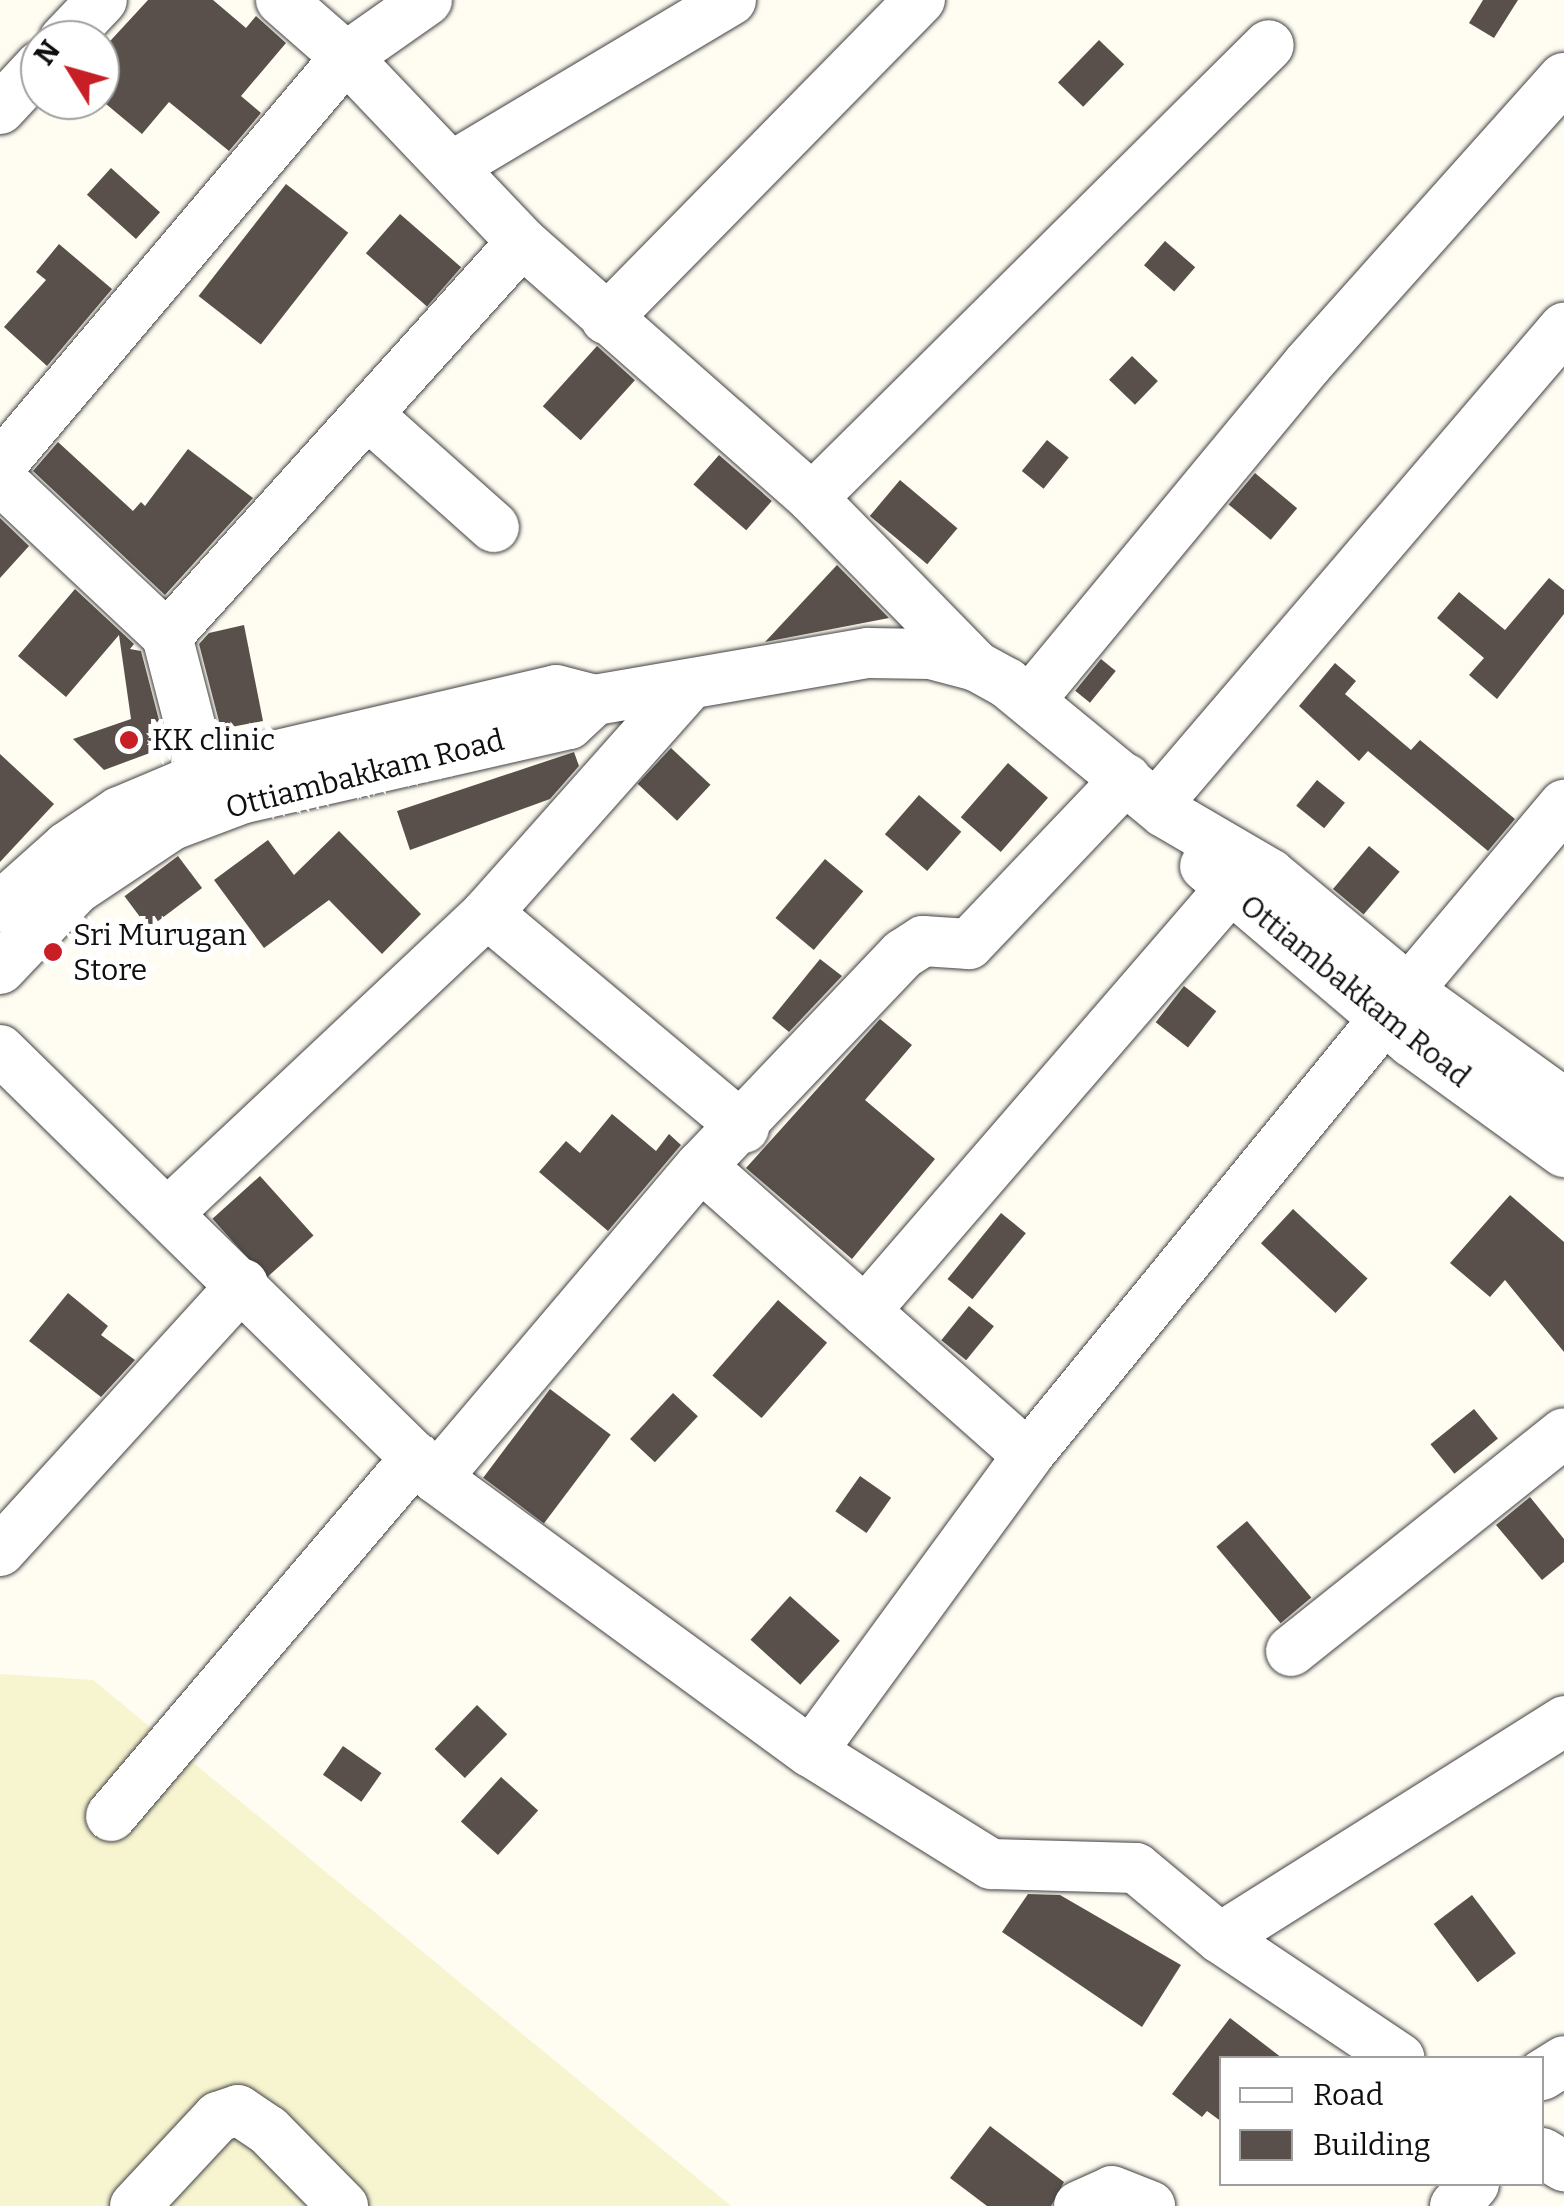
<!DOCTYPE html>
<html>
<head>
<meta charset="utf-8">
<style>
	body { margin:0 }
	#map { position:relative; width:1564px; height:2206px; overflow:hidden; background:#fffcf2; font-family:Bitter,serif }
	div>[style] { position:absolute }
	.farmland>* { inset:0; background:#f7f4d0 }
	.building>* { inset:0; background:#59504b; transform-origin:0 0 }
	.roads { filter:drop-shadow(0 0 2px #424242) drop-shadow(0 0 2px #424242) }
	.minor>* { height:50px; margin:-25px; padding:0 25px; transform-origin:25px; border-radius:25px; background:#fff }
	.dots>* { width:28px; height:28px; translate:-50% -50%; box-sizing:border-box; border:5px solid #fff; border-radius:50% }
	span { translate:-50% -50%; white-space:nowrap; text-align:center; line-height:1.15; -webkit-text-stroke:10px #fff; paint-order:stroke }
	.poi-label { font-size:30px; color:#0f0f0f }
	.left { translate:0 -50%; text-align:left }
	.street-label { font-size:30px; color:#0f0f0f }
	.legend { position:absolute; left:1219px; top:2056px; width:325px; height:130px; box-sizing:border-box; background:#fff; border:2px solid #9f9f9f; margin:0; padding:12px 18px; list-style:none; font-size:30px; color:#0f0f0f }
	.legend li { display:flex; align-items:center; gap:20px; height:50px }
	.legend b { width:50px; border:2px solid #9f9f9f }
	.north { position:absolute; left:20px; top:20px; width:100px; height:100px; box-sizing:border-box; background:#fff; border:2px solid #9f9f9f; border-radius:50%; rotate:307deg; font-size:28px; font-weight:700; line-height:40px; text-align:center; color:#0f0f0f }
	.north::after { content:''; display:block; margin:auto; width:35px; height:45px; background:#c81e26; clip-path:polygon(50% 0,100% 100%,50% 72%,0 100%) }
</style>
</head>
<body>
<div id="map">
	<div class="farmland">
		<div style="clip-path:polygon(0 1674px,93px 1680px,731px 2206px,0 2206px)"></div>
	</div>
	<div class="building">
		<div style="clip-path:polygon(148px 0,213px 0,246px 28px,256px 16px,286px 43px,241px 96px,261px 113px,229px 151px,169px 102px,142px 134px,100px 99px,100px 52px)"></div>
		<div style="clip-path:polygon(1483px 0,1518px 0,1494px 38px,1469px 23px)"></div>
		<div style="left:1099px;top:40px;width:35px;height:59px;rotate:44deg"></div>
		<div style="left:111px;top:168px;width:66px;height:36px;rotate:42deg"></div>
		<div style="left:286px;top:184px;width:79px;height:142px;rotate:38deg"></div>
		<div style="left:400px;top:214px;width:81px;height:52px;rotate:41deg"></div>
		<div style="left:1165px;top:241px;width:40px;height:32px;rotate:41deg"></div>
		<div style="clip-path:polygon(59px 244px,112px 289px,47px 366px,4px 327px,46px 280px,36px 272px)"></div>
		<div style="left:597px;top:346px;width:51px;height:81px;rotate:42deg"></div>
		<div style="left:1132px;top:356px;width:36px;height:33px;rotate:44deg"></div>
		<div style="left:1047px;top:440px;width:28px;height:40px;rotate:39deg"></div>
		<div style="clip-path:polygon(58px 442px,133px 511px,141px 502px,145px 506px,188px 449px,253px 498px,165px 595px,33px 471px)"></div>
		<div style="left:719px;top:455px;width:70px;height:39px;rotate:41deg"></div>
		<div style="left:1255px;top:473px;width:55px;height:41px;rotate:40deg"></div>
		<div style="left:900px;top:480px;width:75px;height:47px;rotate:40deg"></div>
		<div style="clip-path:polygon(0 518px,29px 546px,0 578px)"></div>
		<div style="clip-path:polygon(837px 565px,889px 618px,765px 642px)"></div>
		<div style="clip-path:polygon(1549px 578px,1564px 590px,1564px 614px,1497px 699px,1469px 675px,1484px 658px,1437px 618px,1459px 592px,1505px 630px)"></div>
		<div style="clip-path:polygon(75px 589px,134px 644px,130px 649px,141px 651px,166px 747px,104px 770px,73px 739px,131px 719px,119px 635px,66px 697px,18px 656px)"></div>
		<div style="clip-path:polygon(244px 625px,263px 721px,221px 729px,199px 644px,209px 633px)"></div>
		<div style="left:1101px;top:659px;width:19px;height:41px;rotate:39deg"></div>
		<div style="clip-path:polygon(1335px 663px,1356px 681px,1345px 694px,1411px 750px,1420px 740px,1515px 819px,1488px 851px,1368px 751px,1359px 761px,1299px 706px)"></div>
		<div style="left:671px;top:748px;width:54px;height:49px;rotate:43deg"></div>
		<div style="clip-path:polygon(574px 752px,579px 766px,550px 799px,410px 850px,397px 811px)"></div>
		<div style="clip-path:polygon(0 754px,54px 804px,0 862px)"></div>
		<div style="left:1008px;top:763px;width:53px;height:72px;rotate:41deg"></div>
		<div style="left:1317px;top:780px;width:36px;height:33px;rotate:39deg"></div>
		<div style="left:919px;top:795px;width:56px;height:52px;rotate:41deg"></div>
		<div style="clip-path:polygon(339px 831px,421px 914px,382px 954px,329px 900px,264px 948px,214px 880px,268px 840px,294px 875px)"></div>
		<div style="left:1369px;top:846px;width:40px;height:56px;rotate:40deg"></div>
		<div style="left:178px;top:856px;width:40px;height:67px;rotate:53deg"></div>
		<div style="left:825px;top:859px;width:50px;height:77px;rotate:40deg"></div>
		<div style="clip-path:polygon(820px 959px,842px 976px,789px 1032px,772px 1018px)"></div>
		<div style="left:1184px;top:986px;width:41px;height:46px;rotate:38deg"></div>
		<div style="clip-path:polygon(880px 1019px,912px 1045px,865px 1100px,935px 1159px,852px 1259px,746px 1168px)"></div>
		<div style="clip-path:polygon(612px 1114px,656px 1151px,669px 1134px,681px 1145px,608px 1231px,539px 1172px,566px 1141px,580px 1153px)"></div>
		<div style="left:260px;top:1176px;width:80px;height:64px;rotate:48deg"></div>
		<div style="clip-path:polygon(1510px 1195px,1564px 1242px,1564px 1352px,1505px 1280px,1490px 1297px,1450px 1263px)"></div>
		<div style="left:1293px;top:1209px;width:102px;height:47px;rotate:43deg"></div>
		<div style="left:1001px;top:1213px;width:32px;height:85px;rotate:39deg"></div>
		<div style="clip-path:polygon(68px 1293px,108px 1326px,101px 1335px,135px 1360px,101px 1397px,29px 1341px)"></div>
		<div style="left:778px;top:1300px;width:65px;height:100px;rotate:41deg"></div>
		<div style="left:969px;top:1306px;width:32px;height:44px;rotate:39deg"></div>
		<div style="left:550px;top:1389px;width:76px;height:111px;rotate:37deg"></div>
		<div style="left:673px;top:1393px;width:34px;height:63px;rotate:43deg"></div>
		<div style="left:1474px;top:1409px;width:38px;height:56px;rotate:51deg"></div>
		<div style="left:860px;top:1476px;width:38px;height:43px;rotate:35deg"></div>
		<div style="clip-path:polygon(1530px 1497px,1564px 1539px,1564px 1562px,1542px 1580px,1496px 1525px)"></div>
		<div style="left:1247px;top:1521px;width:100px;height:40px;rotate:50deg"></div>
		<div style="left:790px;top:1596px;width:67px;height:59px;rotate:42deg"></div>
		<div style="left:477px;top:1705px;width:42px;height:61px;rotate:44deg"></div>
		<div style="left:343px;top:1746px;width:47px;height:35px;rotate:35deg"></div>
		<div style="left:501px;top:1777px;width:50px;height:60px;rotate:42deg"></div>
		<div style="clip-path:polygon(1028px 1894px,1060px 1895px,1181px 1965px,1142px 2027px,1002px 1932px)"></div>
		<div style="left:1472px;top:1895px;width:73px;height:48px;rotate:53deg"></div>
		<div style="clip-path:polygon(1230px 2018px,1282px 2058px,1222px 2058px,1222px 2122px,1207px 2111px,1202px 2117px,1172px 2094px)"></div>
		<div style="clip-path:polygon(990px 2126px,1064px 2182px,1051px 2206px,987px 2206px,950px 2178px)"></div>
	</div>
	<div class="roads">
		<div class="minor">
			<div style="left:281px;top:0;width:86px;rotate:41.2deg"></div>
			<div style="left:346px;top:57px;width:255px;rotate:46.4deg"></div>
			<div style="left:522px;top:242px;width:387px;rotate:41.4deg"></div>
			<div style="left:812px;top:498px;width:235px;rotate:45.7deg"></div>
			<div style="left:64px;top:40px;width:55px;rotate:-46.5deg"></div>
			<div style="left:0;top:109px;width:59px;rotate:-47.1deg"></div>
			<div style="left:451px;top:167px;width:326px;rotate:-30.8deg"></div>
			<div style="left:606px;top:319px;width:448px;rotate:-45.5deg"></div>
			<div style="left:367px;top:414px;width:170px;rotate:41.7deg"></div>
			<div style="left:0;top:466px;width:536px;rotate:-49.77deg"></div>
			<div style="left:346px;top:57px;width:99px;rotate:-35.1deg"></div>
			<div style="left:0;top:479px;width:229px;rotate:43.2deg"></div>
			<div style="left:167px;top:636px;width:176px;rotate:75.5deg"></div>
			<div style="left:812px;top:498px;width:643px;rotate:-44.75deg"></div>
			<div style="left:167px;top:636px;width:530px;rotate:-47.98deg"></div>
			<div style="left:1030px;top:700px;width:435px;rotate:-50.4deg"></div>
			<div style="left:1307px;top:365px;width:385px;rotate:-48.2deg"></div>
			<div style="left:1156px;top:805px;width:628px;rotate:-49.46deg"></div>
			<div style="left:1205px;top:866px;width:272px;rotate:40.4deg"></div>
			<div style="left:1412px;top:1042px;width:188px;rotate:35.9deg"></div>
			<div style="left:0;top:907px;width:90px;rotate:-41.8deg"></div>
			<div style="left:67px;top:847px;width:63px;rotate:-33.9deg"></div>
			<div style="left:119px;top:812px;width:116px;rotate:-22.8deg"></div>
			<div style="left:226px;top:767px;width:339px;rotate:-13.1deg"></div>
			<div style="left:556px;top:690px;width:40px;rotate:14.4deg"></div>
			<div style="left:595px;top:700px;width:277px;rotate:-9.8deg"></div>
			<div style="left:868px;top:653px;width:63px;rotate:0.9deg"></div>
			<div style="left:931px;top:654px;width:47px;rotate:14.9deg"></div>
			<div style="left:976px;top:666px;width:35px;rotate:29deg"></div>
			<div style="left:1007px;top:683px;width:203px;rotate:39.4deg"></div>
			<div style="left:1164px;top:812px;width:123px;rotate:30.3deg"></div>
			<div style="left:1270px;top:874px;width:205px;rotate:39.7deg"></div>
			<div style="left:1428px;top:1005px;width:168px;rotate:35.8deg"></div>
			<div style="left:487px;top:913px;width:335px;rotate:39.9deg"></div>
			<div style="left:0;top:969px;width:110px;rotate:-46.5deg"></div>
			<div style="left:76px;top:889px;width:115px;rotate:-33.7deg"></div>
			<div style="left:172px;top:825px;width:77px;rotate:-20.6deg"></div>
			<div style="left:244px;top:798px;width:333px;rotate:-12.8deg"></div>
			<div style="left:569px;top:724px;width:35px;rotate:-43deg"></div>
			<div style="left:1409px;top:989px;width:241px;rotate:-49.9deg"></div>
			<div style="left:0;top:1050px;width:611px;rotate:44.47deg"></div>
			<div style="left:436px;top:1478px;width:464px;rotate:36.2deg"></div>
			<div style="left:811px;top:1752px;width:368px;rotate:-53.8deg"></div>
			<div style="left:1028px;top:1455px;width:563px;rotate:-50.77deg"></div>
			<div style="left:701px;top:1166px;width:436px;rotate:41.5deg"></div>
			<div style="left:170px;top:1211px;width:435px;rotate:-43.2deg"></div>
			<div style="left:487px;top:913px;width:306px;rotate:-48.4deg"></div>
			<div style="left:865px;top:1311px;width:557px;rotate:-49.15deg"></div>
			<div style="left:436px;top:1478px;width:409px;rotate:-49.7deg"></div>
			<div style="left:701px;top:1166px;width:293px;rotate:-46.4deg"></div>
			<div style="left:903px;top:954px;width:24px;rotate:-33deg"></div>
			<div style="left:923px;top:941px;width:46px;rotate:3.7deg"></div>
			<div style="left:969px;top:944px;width:228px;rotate:-46.4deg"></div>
			<div style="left:0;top:1551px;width:361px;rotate:-47.7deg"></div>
			<div style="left:1291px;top:1651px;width:349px;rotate:-38.6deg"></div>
			<div style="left:811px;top:1752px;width:212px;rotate:31.9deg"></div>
			<div style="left:991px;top:1864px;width:145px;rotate:1.6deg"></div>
			<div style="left:1136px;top:1868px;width:109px;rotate:39.8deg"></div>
			<div style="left:1220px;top:1938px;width:216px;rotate:33.8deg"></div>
			<div style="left:111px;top:1816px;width:471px;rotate:-49.6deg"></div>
			<div style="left:1220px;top:1938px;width:407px;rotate:-32.2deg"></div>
			<div style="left:1542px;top:2075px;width:26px;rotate:-32deg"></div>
			<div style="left:1542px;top:2153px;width:26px;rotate:31deg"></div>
			<div style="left:135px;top:2206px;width:122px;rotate:-47deg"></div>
			<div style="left:218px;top:2117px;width:21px;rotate:-19deg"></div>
			<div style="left:238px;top:2110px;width:36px;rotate:34deg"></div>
			<div style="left:268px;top:2130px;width:107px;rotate:45.4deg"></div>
			<div style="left:1079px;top:2206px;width:36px;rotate:-24deg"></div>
			<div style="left:1112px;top:2191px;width:41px;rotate:21.5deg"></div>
			<div style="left:1455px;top:2206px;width:29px;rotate:-49deg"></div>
		</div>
	</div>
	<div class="dots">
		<div style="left:129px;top:740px;background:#c81e26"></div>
		<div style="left:53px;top:952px;background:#c81e26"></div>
	</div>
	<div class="poi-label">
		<span class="left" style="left:152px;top:740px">KK clinic</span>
		<span class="left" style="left:73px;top:952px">Sri Murugan<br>Store</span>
	</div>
	<div class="street-label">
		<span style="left:365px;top:774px;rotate:-14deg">Ottiambakkam Road</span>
		<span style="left:1355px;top:991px;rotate:39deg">Ottiambakkam Road</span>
	</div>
	<ul class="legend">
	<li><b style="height:12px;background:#fff"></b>Road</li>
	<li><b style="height:28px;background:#59504b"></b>Building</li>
	</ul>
	<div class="north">N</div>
</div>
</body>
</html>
